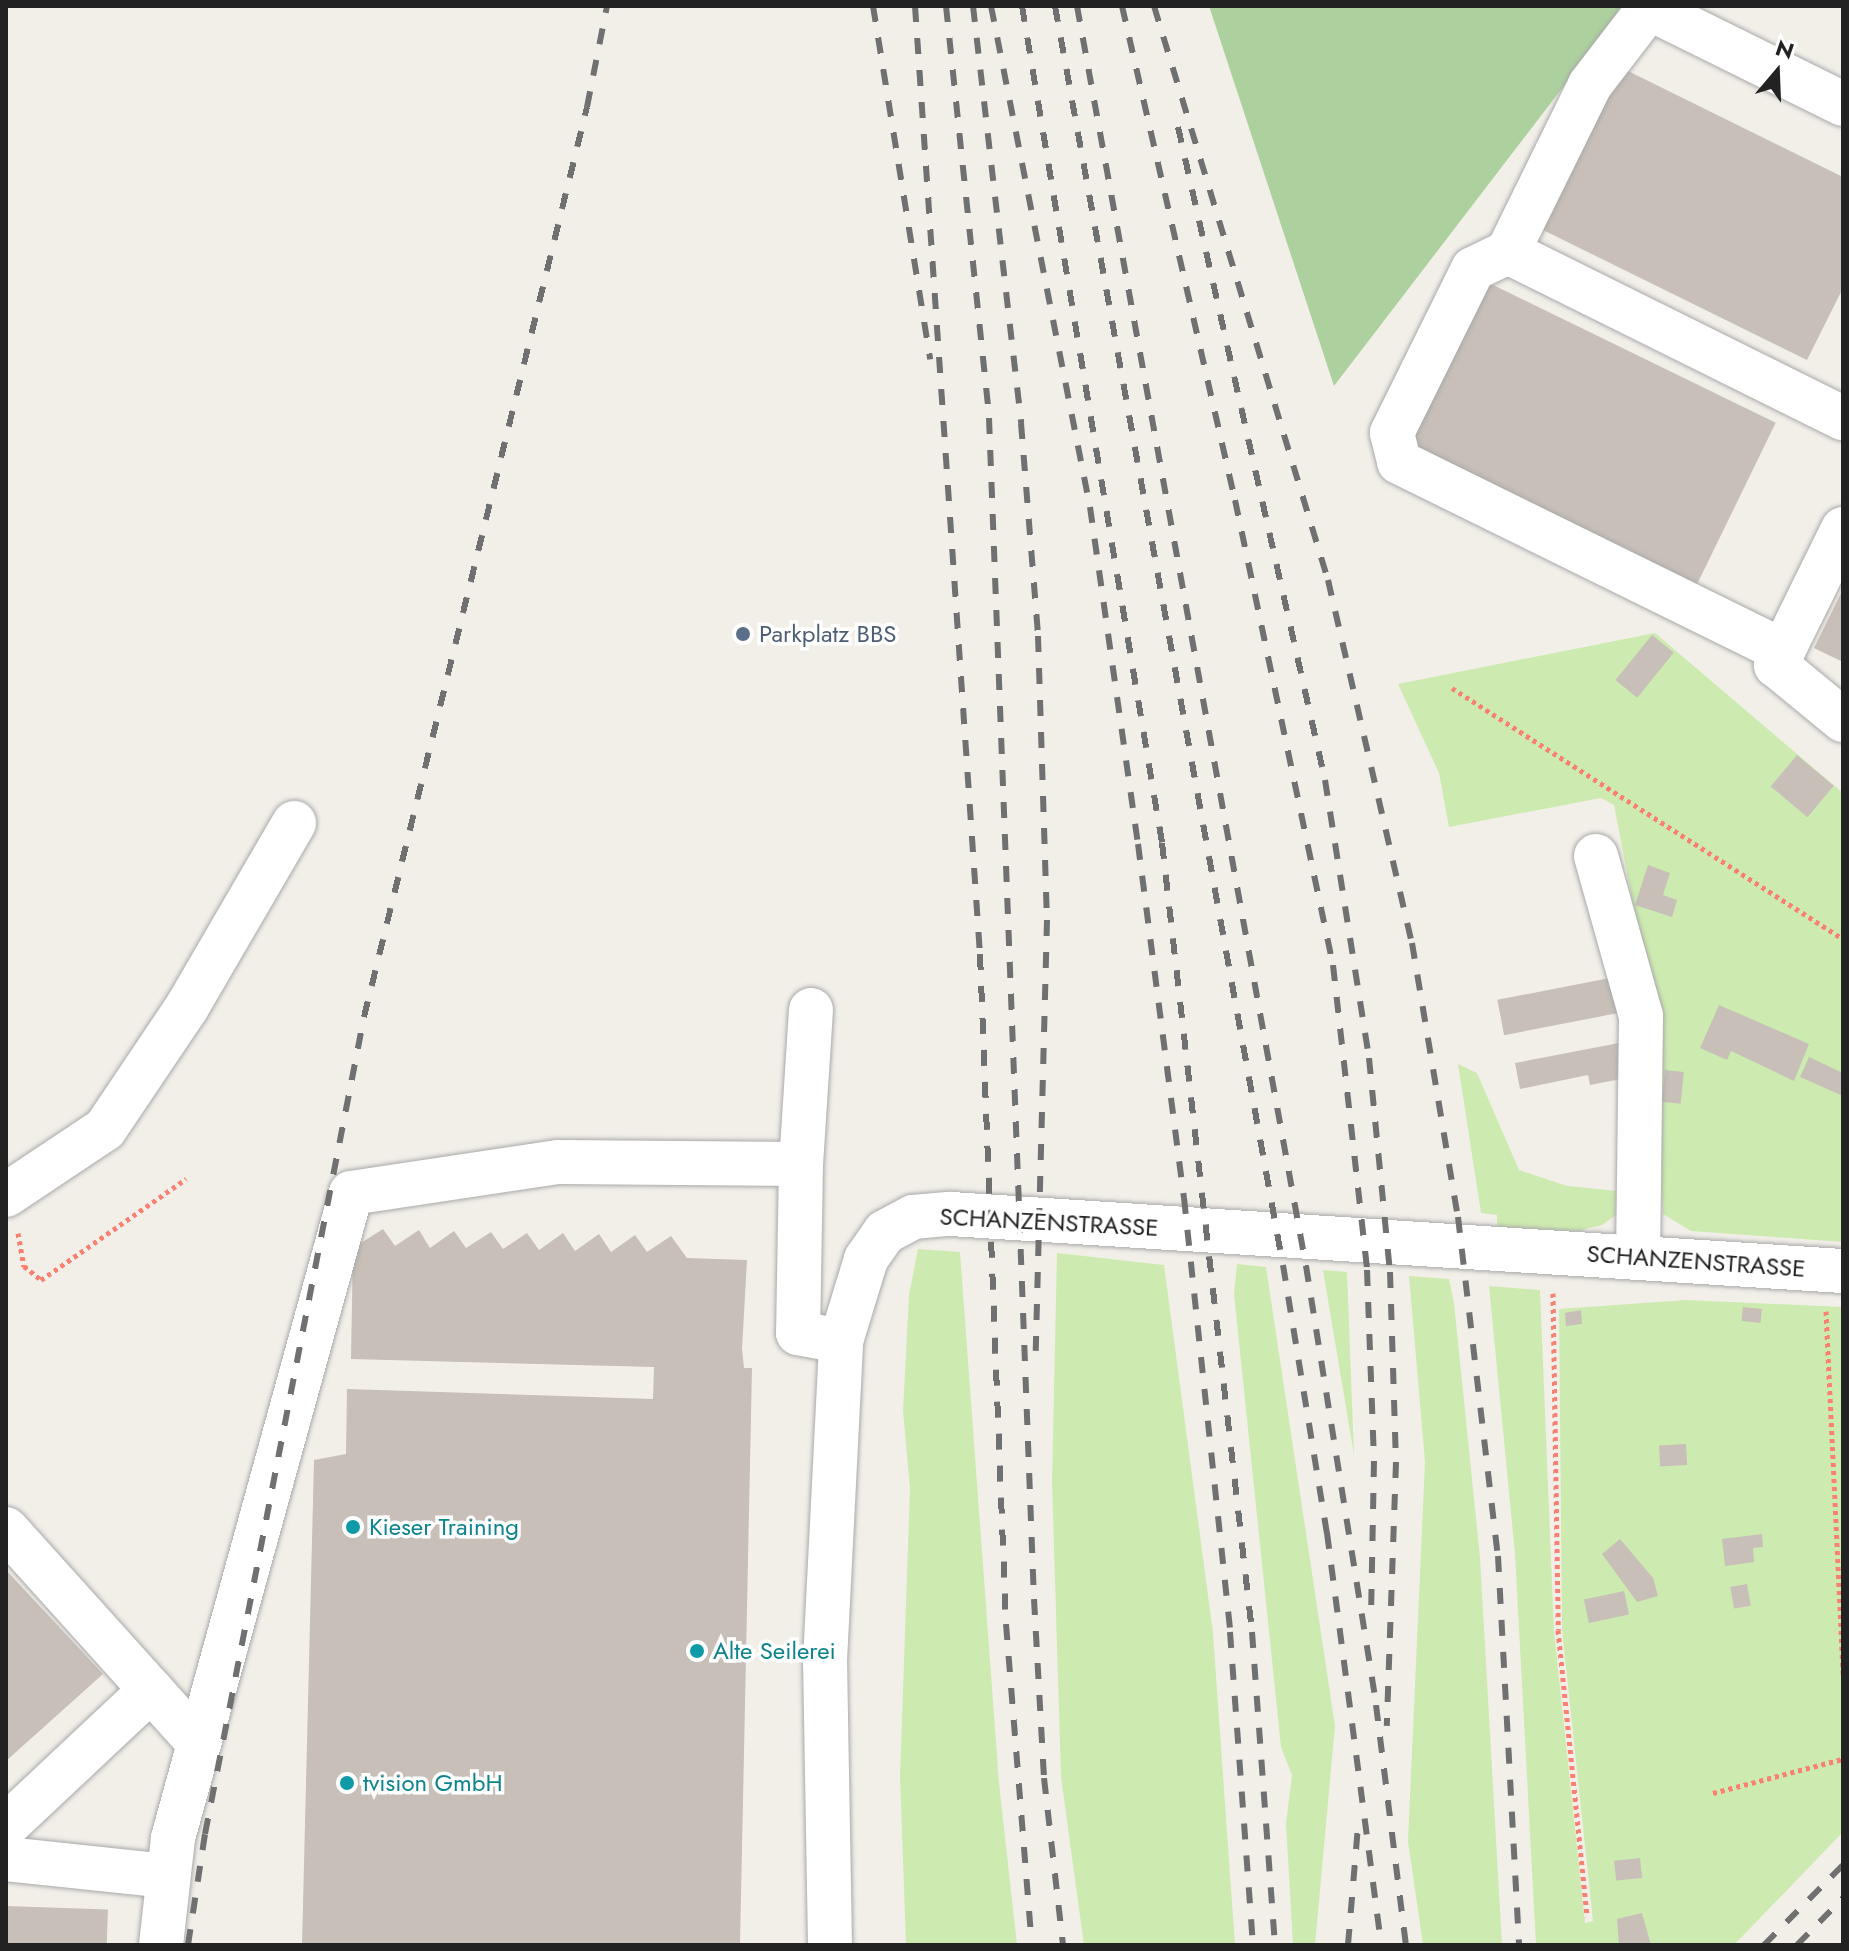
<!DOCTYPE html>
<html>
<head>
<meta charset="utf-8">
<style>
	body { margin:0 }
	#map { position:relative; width:1849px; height:1951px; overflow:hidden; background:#f2efe9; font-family:Jost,sans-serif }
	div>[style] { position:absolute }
	.grass>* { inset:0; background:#cdebb0 }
	.forest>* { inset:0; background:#add19e }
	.building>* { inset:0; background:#c7bfb8; transform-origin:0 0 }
	.path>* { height:5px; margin-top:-2.5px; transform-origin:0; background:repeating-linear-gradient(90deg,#fa8072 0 4px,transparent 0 8px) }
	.roads { filter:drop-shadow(0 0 2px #a9a9a9) drop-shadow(0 0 2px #a9a9a9) }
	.minor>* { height:44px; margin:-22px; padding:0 22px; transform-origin:22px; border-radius:22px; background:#fff }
	.rail>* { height:6px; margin-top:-3px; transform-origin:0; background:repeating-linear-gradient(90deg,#707070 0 16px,transparent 0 32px) }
	.dots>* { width:22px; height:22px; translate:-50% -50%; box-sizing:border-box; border:4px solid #fff; border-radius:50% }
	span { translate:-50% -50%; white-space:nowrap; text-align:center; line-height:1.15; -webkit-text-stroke:7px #fff; paint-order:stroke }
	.service-label { font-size:24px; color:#4e5e75 }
	.left { translate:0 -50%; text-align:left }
	.street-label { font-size:24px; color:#222 }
	.culture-label { font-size:24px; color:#0d838f }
	.frame { position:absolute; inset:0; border:8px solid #222; pointer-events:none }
	.north { position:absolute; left:1737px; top:32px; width:80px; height:80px; -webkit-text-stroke:6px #fff; paint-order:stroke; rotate:19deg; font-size:22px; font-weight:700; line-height:32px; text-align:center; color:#222 }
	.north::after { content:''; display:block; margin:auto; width:28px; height:36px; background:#222; clip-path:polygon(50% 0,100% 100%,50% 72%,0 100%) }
</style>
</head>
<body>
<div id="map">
	<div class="grass">
		<div style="clip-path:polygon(1655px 633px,1843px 793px,1843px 1242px,1691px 1231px,1663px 1214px,1654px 1013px,1614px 805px,1601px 798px,1449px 827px,1439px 773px,1398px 684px)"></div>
		<div style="clip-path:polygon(1458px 1064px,1477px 1073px,1519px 1170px,1567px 1186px,1627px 1192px,1616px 1215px,1602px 1225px,1578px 1231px,1497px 1228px,1497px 1215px,1481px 1213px)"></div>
		<div style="clip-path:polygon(918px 1249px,960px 1252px,999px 1783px,1017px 1945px,906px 1945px,900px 1776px,910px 1488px,903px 1411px,909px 1295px)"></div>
		<div style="clip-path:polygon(1057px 1253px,1164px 1265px,1213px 1633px,1235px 1945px,1084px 1945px,1061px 1777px,1052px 1482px)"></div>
		<div style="clip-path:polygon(1237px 1264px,1266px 1267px,1335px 1726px,1315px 1945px,1293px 1945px,1286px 1824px,1292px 1775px,1281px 1747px,1234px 1294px)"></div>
		<div style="clip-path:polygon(1323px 1270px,1347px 1272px,1354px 1455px)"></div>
		<div style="clip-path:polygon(1409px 1276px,1449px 1279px,1454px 1303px,1480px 1557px,1502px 1945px,1423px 1945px,1408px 1841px,1425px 1462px)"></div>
		<div style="clip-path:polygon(1489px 1286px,1540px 1290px,1554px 1631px,1585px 1923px,1593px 1921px,1562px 1630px,1559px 1309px,1686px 1300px,1843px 1307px,1843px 1832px,1734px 1945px,1536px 1945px,1515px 1554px)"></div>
	</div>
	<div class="forest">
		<div style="clip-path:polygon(1209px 6px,1625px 6px,1334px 386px)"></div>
	</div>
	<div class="building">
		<div style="clip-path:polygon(1622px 68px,1843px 177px,1843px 288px,1807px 360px,1543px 230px)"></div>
		<div style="left:1489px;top:283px;width:319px;height:179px;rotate:26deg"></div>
		<div style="clip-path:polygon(1843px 589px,1843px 662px,1814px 648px)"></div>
		<div style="left:1652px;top:635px;width:28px;height:58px;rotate:39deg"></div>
		<div style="left:1797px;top:755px;width:48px;height:41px;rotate:40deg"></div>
		<div style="clip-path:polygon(1648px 865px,1670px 873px,1663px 895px,1677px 900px,1672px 917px,1635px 905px)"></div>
		<div style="left:1620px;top:976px;width:36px;height:125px;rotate:79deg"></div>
		<div style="clip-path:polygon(1719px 1005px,1809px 1044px,1794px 1081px,1731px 1051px,1727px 1060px,1700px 1048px)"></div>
		<div style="clip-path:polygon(1619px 1043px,1626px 1078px,1590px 1085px,1588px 1075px,1520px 1089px,1515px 1063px)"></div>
		<div style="clip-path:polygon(1809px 1057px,1843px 1073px,1843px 1096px,1800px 1077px)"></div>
		<div style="left:1665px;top:1070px;width:19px;height:32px;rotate:6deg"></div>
		<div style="clip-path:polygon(383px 1229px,395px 1246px,419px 1230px,430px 1248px,454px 1231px,466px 1248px,491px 1232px,503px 1249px,527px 1233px,539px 1250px,563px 1233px,575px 1251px,599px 1234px,611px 1252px,635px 1235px,647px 1252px,671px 1236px,687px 1258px,747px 1260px,742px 1349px,744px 1368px,752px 1368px,740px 1945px,302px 1945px,314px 1460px,346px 1454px,347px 1389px,653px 1399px,654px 1367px,351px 1359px,353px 1248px)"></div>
		<div style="left:1743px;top:1307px;width:19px;height:14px;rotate:6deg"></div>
		<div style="clip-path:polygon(1581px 1310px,1582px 1324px,1566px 1326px,1565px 1313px)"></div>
		<div style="left:1686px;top:1444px;width:21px;height:27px;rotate:87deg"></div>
		<div style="clip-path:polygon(1762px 1534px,1763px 1547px,1753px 1548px,1754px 1562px,1725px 1566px,1722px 1539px)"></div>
		<div style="clip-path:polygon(1620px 1539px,1653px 1578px,1658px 1596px,1637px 1602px,1602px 1554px)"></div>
		<div style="clip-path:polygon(6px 1570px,103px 1674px,6px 1761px)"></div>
		<div style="left:1747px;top:1584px;width:22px;height:17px;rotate:80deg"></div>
		<div style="left:1624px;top:1591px;width:24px;height:41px;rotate:78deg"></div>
		<div style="left:1640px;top:1858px;width:20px;height:26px;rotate:84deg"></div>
		<div style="left:6px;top:1906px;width:102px;height:39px;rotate:2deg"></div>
		<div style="clip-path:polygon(1642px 1913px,1651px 1945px,1619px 1945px,1617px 1919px)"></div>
	</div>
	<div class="path">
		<div style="left:1452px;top:688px;width:465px;rotate:32.7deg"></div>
		<div style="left:18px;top:1233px;width:34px;rotate:80deg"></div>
		<div style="left:24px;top:1266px;width:22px;rotate:39deg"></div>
		<div style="left:41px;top:1280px;width:177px;rotate:-34.9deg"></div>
		<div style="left:1553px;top:1293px;width:337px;rotate:89.1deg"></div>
		<div style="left:1558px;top:1630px;width:288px;rotate:84.2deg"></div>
		<div style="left:1826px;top:1311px;width:367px;rotate:87.3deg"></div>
		<div style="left:1713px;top:1793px;width:134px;rotate:-14.7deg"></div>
	</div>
	<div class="roads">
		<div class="minor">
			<div style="left:1843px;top:104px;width:216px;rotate:-153.7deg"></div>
			<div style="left:1649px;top:8px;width:97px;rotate:127.5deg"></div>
			<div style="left:1590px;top:85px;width:186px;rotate:116.2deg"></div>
			<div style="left:1508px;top:252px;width:374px;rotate:26.4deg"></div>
			<div style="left:1508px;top:252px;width:39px;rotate:154deg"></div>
			<div style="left:1473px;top:269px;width:183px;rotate:116.3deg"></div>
			<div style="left:1392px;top:433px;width:30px;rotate:76deg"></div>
			<div style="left:1399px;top:462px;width:428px;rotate:26.2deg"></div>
			<div style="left:1843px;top:529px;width:152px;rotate:116.2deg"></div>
			<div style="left:1776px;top:665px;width:87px;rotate:39.4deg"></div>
			<div style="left:1596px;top:856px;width:166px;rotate:74.3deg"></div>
			<div style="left:1641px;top:1016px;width:241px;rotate:90.7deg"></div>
			<div style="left:811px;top:1010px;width:154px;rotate:93.7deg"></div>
			<div style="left:801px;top:1164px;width:169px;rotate:91deg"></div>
			<div style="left:798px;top:1333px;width:44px;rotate:10.5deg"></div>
			<div style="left:6px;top:1195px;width:119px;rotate:-33.7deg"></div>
			<div style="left:105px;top:1129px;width:147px;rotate:-56.1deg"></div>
			<div style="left:187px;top:1007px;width:213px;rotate:-59.8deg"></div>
			<div style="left:6px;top:1529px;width:288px;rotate:48deg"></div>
			<div style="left:6px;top:1826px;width:199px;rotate:-43.2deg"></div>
			<div style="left:6px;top:1859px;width:163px;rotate:6deg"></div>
			<div style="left:161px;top:1945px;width:108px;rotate:-83.6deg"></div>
			<div style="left:173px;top:1838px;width:669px;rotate:-74.57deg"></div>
			<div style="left:351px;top:1193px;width:209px;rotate:-8.5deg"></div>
			<div style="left:558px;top:1162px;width:243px;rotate:0.5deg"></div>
			<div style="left:830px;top:1945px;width:284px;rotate:-91deg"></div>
			<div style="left:825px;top:1661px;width:320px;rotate:-87.1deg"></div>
			<div style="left:841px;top:1341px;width:86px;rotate:-73deg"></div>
			<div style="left:866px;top:1259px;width:33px;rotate:-55deg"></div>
			<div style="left:885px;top:1232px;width:32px;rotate:-28deg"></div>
			<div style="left:913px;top:1217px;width:38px;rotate:-5deg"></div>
			<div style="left:951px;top:1214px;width:894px;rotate:3.66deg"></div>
		</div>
	</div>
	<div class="rail">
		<div style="left:873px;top:6px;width:358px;rotate:80.8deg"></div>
		<div style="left:915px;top:6px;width:950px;rotate:86.08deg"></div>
		<div style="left:980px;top:954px;width:671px;rotate:87.78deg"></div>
		<div style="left:1006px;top:1624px;width:322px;rotate:85.4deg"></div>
		<div style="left:946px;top:6px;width:414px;rotate:84deg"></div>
		<div style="left:989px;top:418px;width:1182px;rotate:87.82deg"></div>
		<div style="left:1034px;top:1599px;width:179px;rotate:86.8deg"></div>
		<div style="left:1044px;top:1778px;width:168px;rotate:83.5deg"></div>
		<div style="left:973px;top:6px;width:420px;rotate:83.4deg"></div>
		<div style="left:1021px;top:423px;width:214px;rotate:85.4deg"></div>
		<div style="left:1038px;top:636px;width:284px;rotate:88.2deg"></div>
		<div style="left:1047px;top:920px;width:431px;rotate:91.5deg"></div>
		<div style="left:991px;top:6px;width:511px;rotate:78.82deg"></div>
		<div style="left:1090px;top:507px;width:340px;rotate:81.9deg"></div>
		<div style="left:1138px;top:844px;width:357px;rotate:82.6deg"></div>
		<div style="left:1184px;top:1198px;width:436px;rotate:83.9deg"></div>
		<div style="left:1230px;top:1632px;width:314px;rotate:85.8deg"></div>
		<div style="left:1022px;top:6px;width:849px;rotate:80.5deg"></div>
		<div style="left:1162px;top:843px;width:794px;rotate:83.49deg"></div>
		<div style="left:1252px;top:1632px;width:314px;rotate:85.8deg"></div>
		<div style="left:1055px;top:6px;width:1279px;rotate:79.74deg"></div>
		<div style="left:1283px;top:1265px;width:272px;rotate:80.7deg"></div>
		<div style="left:1327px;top:1533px;width:416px;rotate:82.5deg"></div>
		<div style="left:1077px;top:6px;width:1281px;rotate:79.7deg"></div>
		<div style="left:1306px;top:1266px;width:445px;rotate:80.9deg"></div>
		<div style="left:1376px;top:1705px;width:242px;rotate:82.9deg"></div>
		<div style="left:1122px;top:6px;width:507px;rotate:77.12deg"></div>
		<div style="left:1235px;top:500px;width:475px;rotate:78.1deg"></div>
		<div style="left:1333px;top:965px;width:307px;rotate:83.6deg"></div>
		<div style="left:1367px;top:1270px;width:191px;rotate:87.9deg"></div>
		<div style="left:1374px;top:1461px;width:153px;rotate:91.1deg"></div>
		<div style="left:1154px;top:6px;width:600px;rotate:73.14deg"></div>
		<div style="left:1328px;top:580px;width:373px;rotate:77deg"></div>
		<div style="left:1412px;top:943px;width:278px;rotate:80.5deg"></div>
		<div style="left:1458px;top:1217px;width:341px;rotate:83.3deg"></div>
		<div style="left:1498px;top:1556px;width:390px;rotate:86.9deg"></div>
		<div style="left:1178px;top:127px;width:669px;rotate:77.31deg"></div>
		<div style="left:1325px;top:780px;width:281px;rotate:81deg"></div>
		<div style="left:1369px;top:1058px;width:215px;rotate:84.4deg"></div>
		<div style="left:1390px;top:1272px;width:190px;rotate:88.2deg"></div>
		<div style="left:1396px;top:1462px;width:264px;rotate:92deg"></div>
		<div style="left:188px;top:1945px;width:112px;rotate:-81.3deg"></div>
		<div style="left:205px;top:1834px;width:832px;rotate:-78.99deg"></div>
		<div style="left:364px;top:1017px;width:937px;rotate:-76.23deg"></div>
		<div style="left:587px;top:107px;width:103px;rotate:-78.8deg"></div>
		<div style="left:1348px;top:1945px;width:120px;rotate:-85.2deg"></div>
		<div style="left:1764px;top:1945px;width:112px;rotate:-45.4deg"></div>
		<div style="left:1797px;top:1945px;width:66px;rotate:-45.6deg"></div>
	</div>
	<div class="dots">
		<div style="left:743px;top:634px;background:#5c6f8a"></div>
		<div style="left:353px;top:1527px;background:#0f9aa8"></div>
		<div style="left:697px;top:1651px;background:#0f9aa8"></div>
		<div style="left:347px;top:1783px;background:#0f9aa8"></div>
	</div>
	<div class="service-label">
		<span class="left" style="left:759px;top:634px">Parkplatz BBS</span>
	</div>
	<div class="street-label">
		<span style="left:1049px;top:1222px;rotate:3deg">SCHANZENSTRASSE</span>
		<span style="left:1696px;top:1261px;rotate:4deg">SCHANZENSTRASSE</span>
	</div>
	<div class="culture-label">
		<span class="left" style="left:369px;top:1527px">Kieser Training</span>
		<span class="left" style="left:713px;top:1651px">Alte Seilerei</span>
		<span class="left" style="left:363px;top:1783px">tvision GmbH</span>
	</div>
	<div class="frame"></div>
	<div class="north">N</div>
</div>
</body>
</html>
